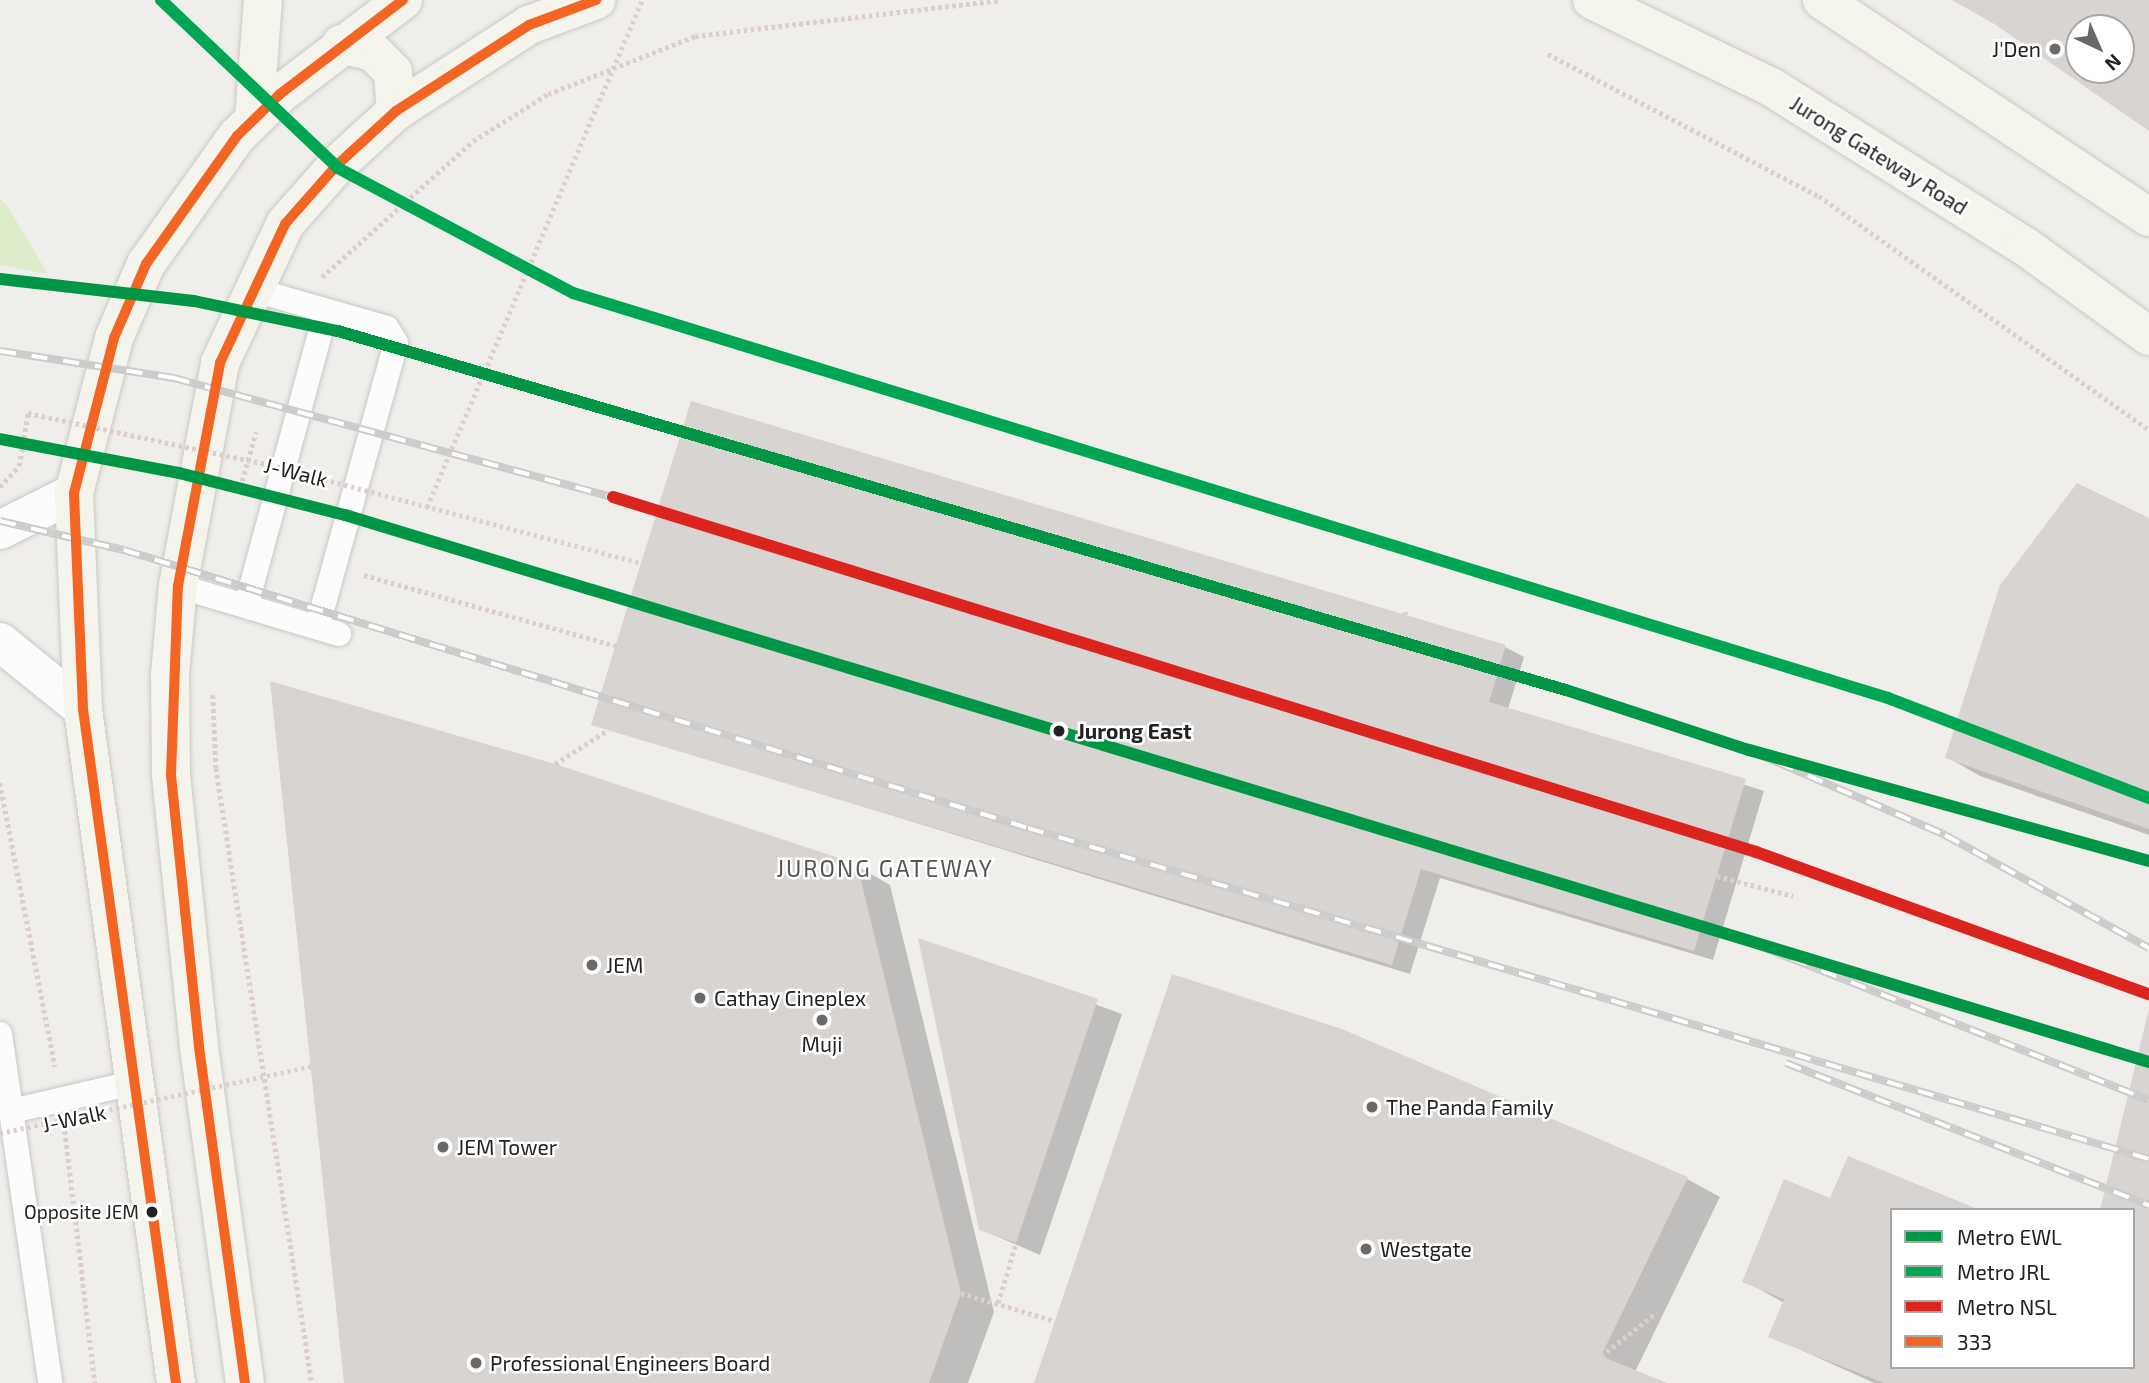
<!DOCTYPE html>
<html>
<head>
<meta charset="utf-8">
<style>
	body { margin:0 }
	#map { position:relative; width:2149px; height:1383px; overflow:hidden; background:#f0eeeb; font-family:"Exo 2",sans-serif }
	div>[style] { position:absolute }
	.grass>* { inset:0; background:#ddeccb }
	.shadow>* { inset:0; background:#0003 }
	.building>* { inset:0; background:#d7d4d2 }
	.path>* { height:4.5px; margin-top:-2.25px; transform-origin:0; background:repeating-linear-gradient(90deg,#dccecd 0 3.5px,transparent 0 7px) }
	.roads { filter:drop-shadow(0 0 2px #c9c8c7) drop-shadow(0 0 2px #c9c8c7) }
	.lane>* { height:24px; margin:-12px; padding:0 12px; transform-origin:12px; border-radius:12px; background:#fdfcfc }
	.street>* { height:38px; margin:-19px; padding:0 19px; transform-origin:19px; border-radius:19px; background:#fdfcfc }
	.secondary>* { height:38px; margin:-19px; padding:0 19px; transform-origin:19px; border-radius:19px; background:#f4f4ed }
	.rail>* { height:8px; margin-top:-4px; transform-origin:0; background:repeating-linear-gradient(90deg,#fff 0 16px,#ccc 0 32px); box-sizing:border-box; border-block:2px solid #ccc }
	.path-bridge>* { height:4.5px; margin-top:-2.25px; transform-origin:0; background:repeating-linear-gradient(90deg,#dccecd 0 3.5px,transparent 0 7px) }
	.bus-1>* { height:10px; margin:-5px; padding:0 5px; transform-origin:5px; border-radius:5px; background:#f26522 }
	.metro-1>* { height:12px; margin:-6px; padding:0 6px; transform-origin:6px; border-radius:6px; background:#009645 }
	.metro-2>* { height:12px; margin:-6px; padding:0 6px; transform-origin:6px; border-radius:6px; background:#00a651 }
	.metro-3>* { height:12px; margin:-6px; padding:0 6px; transform-origin:6px; border-radius:6px; background:#dc241f }
	.dots>* { width:19px; height:19px; translate:-50% -50%; box-sizing:border-box; border:4px solid #fff; border-radius:50% }
	span { translate:-50% -50%; white-space:nowrap; text-align:center; line-height:1.15; -webkit-text-stroke:5px #fff; paint-order:stroke }
	.bus-label { font-size:19px; color:#222 }
	.right { translate:-100% -50%; text-align:right }
	.poi-label { font-size:21px; color:#222 }
	.left { translate:0 -50%; text-align:left }
	.street-label { font-size:21px; color:#222 }
	.stop-label { font-size:21px; color:#222; font-weight:700 }
	.neighbourhood-label { font-size:23px; color:#555; letter-spacing:2px }
	.legend { position:absolute; left:1890px; top:1208px; width:245px; height:161px; box-sizing:border-box; background:#fff; border:2px solid #a7a7a7; margin:0; padding:9px 12px; list-style:none; font-size:21px; color:#222 }
	.legend li { display:flex; align-items:center; gap:14px; height:35px }
	.legend b { width:35px; border:2px solid #a7a7a7 }
	.north { position:absolute; left:2065px; top:14px; width:70px; height:70px; box-sizing:border-box; background:#fff; border:2px solid #a7a7a7; border-radius:50%; rotate:136deg; font-size:19px; font-weight:700; line-height:28px; text-align:center; color:#222 }
	.north::after { content:''; display:block; margin:auto; width:24px; height:32px; background:#6a6968; clip-path:polygon(50% 0,100% 100%,50% 72%,0 100%) }
</style>
</head>
<body>
<div id="map">
	<div class="grass">
		<div style="clip-path:polygon(0 198px,8px 207px,48px 274px,0 265px)"></div>
	</div>
	<div class="shadow">
		<div style="clip-path:polygon(2149px 520px,2149px 835px,1980px 776px,1947px 757px)"></div>
		<div style="clip-path:polygon(1505px 647px,1524px 657px,1508px 709px,1764px 791px,1713px 960px,1440px 878px,1410px 974px,593px 724px)"></div>
		<div style="clip-path:polygon(857px 866px,890px 885px,994px 1312px,968px 1383px,346px 1383px)"></div>
		<div style="clip-path:polygon(920px 941px,1122px 1014px,1040px 1255px,980px 1229px)"></div>
		<div style="clip-path:polygon(2149px 1012px,2149px 1383px,1874px 1383px,1770px 1336px,1784px 1303px,1745px 1281px,1831px 1200px,1892px 1210px,1892px 1367px,2133px 1367px)"></div>
		<div style="clip-path:polygon(1687px 1179px,1720px 1197px,1635px 1372px,1663px 1383px,1036px 1383px)"></div>
	</div>
	<div class="building">
		<div style="clip-path:polygon(evenodd,1952px 0,2149px 0,2149px 131px,1996px 25px,1952px 0,2079px 28px,2121px 28px,2121px 70px,2079px 70px,2079px 28px)"></div>
		<div style="clip-path:polygon(691px 401px,1506px 645px,1489px 702px,1746px 779px,1694px 951px,1421px 869px,1392px 965px,591px 725px)"></div>
		<div style="clip-path:polygon(2077px 483px,2149px 518px,2149px 829px,1945px 758px,2000px 585px)"></div>
		<div style="clip-path:polygon(270px 681px,555px 764px,857px 864px,961px 1293px,929px 1383px,344px 1383px)"></div>
		<div style="clip-path:polygon(918px 938px,1098px 999px,1016px 1243px,979px 1230px)"></div>
		<div style="clip-path:polygon(1172px 974px,1342px 1029px,1688px 1177px,1601px 1356px,1667px 1383px,1034px 1383px)"></div>
		<div style="clip-path:polygon(2149px 1009px,2149px 1383px,1884px 1383px,1768px 1337px,1784px 1299px,1742px 1282px,1784px 1179px,1830px 1198px,1848px 1156px,1980px 1210px,1892px 1210px,1892px 1367px,2133px 1367px,2133px 1210px,2100px 1210px)"></div>
	</div>
	<div class="path">
		<div style="left:1548px;top:54px;width:306px;rotate:27.7deg"></div>
		<div style="left:1819px;top:196px;width:405px;rotate:35.3deg"></div>
		<div style="left:322px;top:277px;width:203px;rotate:-42deg"></div>
		<div style="left:473px;top:141px;width:89px;rotate:-32.1deg"></div>
		<div style="left:548px;top:94px;width:158px;rotate:-21.5deg"></div>
		<div style="left:695px;top:36px;width:308px;rotate:-6.7deg"></div>
		<div style="left:242px;top:481px;width:51px;rotate:-74.1deg"></div>
		<div style="left:364px;top:575px;width:262px;rotate:15.7deg"></div>
		<div style="left:1405px;top:615px;width:7px;rotate:-90deg"></div>
		<div style="left:213px;top:695px;width:73px;rotate:87.6deg"></div>
		<div style="left:216px;top:768px;width:622px;rotate:81.13deg"></div>
		<div style="left:555px;top:764px;width:63px;rotate:-32.7deg"></div>
		<div style="left:0;top:783px;width:289px;rotate:79deg"></div>
		<div style="left:1717px;top:876px;width:79px;rotate:14.7deg"></div>
		<div style="left:65px;top:1131px;width:254px;rotate:83.2deg"></div>
		<div style="left:961px;top:1293px;width:98px;rotate:16.6deg"></div>
		<div style="left:998px;top:1303px;width:63px;rotate:-73.3deg"></div>
		<div style="left:1601px;top:1356px;width:70px;rotate:-38deg"></div>
	</div>
	<div class="roads">
		<div class="lane">
			<div style="left:251px;top:289px;width:141px;rotate:16deg"></div>
			<div style="left:387px;top:328px;width:17px;rotate:59deg"></div>
			<div style="left:396px;top:343px;width:295px;rotate:105.5deg"></div>
			<div style="left:178px;top:586px;width:168px;rotate:16.6deg"></div>
			<div style="left:246px;top:606px;width:305px;rotate:-74.8deg"></div>
			<div style="left:0;top:1034px;width:353px;rotate:81.8deg"></div>
			<div style="left:12px;top:1111px;width:128px;rotate:-13.1deg"></div>
		</div>
		<div class="street">
			<div style="left:0;top:530px;width:83px;rotate:-26.6deg"></div>
			<div style="left:0;top:642px;width:107px;rotate:38.9deg"></div>
		</div>
		<div class="secondary">
			<div style="left:1592px;top:0;width:199px;rotate:25.9deg"></div>
			<div style="left:1771px;top:87px;width:301px;rotate:32.1deg"></div>
			<div style="left:2026px;top:247px;width:152px;rotate:35.9deg"></div>
			<div style="left:1822px;top:0;width:392px;rotate:33.6deg"></div>
			<div style="left:341px;top:44px;width:33px;rotate:14deg"></div>
			<div style="left:373px;top:52px;width:28px;rotate:45deg"></div>
			<div style="left:393px;top:72px;width:39px;rotate:86deg"></div>
			<div style="left:254px;top:119px;width:119px;rotate:-85.7deg"></div>
			<div style="left:176px;top:1383px;width:680px;rotate:-97.86deg"></div>
			<div style="left:83px;top:709px;width:216px;rotate:-92.4deg"></div>
			<div style="left:74px;top:493px;width:160px;rotate:-75.5deg"></div>
			<div style="left:114px;top:338px;width:81px;rotate:-66.6deg"></div>
			<div style="left:146px;top:264px;width:157px;rotate:-54.6deg"></div>
			<div style="left:237px;top:136px;width:60px;rotate:-44.3deg"></div>
			<div style="left:280px;top:94px;width:155px;rotate:-37.4deg"></div>
			<div style="left:245px;top:1383px;width:340px;rotate:-97.8deg"></div>
			<div style="left:199px;top:1046px;width:273px;rotate:-95.9deg"></div>
			<div style="left:171px;top:774px;width:99px;rotate:-90.6deg"></div>
			<div style="left:170px;top:675px;width:89px;rotate:-84.9deg"></div>
			<div style="left:178px;top:586px;width:227px;rotate:-79.3deg"></div>
			<div style="left:220px;top:363px;width:153px;rotate:-64.9deg"></div>
			<div style="left:285px;top:224px;width:79px;rotate:-48.6deg"></div>
			<div style="left:337px;top:165px;width:80px;rotate:-42.5deg"></div>
			<div style="left:396px;top:111px;width:158px;rotate:-32.9deg"></div>
			<div style="left:529px;top:25px;width:72px;rotate:-20.5deg"></div>
		</div>
	</div>
	<div class="rail">
		<div style="left:0;top:351px;width:176px;rotate:8.8deg"></div>
		<div style="left:174px;top:378px;width:455px;rotate:15.2deg"></div>
		<div style="left:0;top:521px;width:127px;rotate:13.2deg"></div>
		<div style="left:124px;top:550px;width:946px;rotate:17.09deg"></div>
		<div style="left:1028px;top:828px;width:1169px;rotate:16.45deg"></div>
		<div style="left:1749px;top:750px;width:214px;rotate:23.4deg"></div>
		<div style="left:1945px;top:835px;width:233px;rotate:29deg"></div>
		<div style="left:1732px;top:935px;width:448px;rotate:21.6deg"></div>
		<div style="left:1786px;top:1063px;width:390px;rotate:21.4deg"></div>
	</div>
	<div class="path-bridge">
		<div style="left:0;top:487px;width:28px;rotate:-48deg"></div>
		<div style="left:19px;top:466px;width:54px;rotate:-80.4deg"></div>
		<div style="left:28px;top:413px;width:248px;rotate:12.1deg"></div>
		<div style="left:270px;top:465px;width:383px;rotate:14.8deg"></div>
		<div style="left:427px;top:507px;width:551px;rotate:-67.02deg"></div>
		<div style="left:0;top:1133px;width:319px;rotate:-12.1deg"></div>
	</div>
	<div class="bus-1">
		<div style="left:176px;top:1383px;width:680px;rotate:-97.86deg"></div>
		<div style="left:83px;top:709px;width:216px;rotate:-92.4deg"></div>
		<div style="left:74px;top:493px;width:160px;rotate:-75.5deg"></div>
		<div style="left:114px;top:338px;width:81px;rotate:-66.6deg"></div>
		<div style="left:146px;top:264px;width:157px;rotate:-54.6deg"></div>
		<div style="left:237px;top:136px;width:60px;rotate:-44.3deg"></div>
		<div style="left:280px;top:94px;width:155px;rotate:-37.4deg"></div>
		<div style="left:245px;top:1383px;width:340px;rotate:-97.8deg"></div>
		<div style="left:199px;top:1046px;width:273px;rotate:-95.9deg"></div>
		<div style="left:171px;top:774px;width:188px;rotate:-87.9deg"></div>
		<div style="left:178px;top:586px;width:227px;rotate:-79.3deg"></div>
		<div style="left:220px;top:363px;width:153px;rotate:-64.9deg"></div>
		<div style="left:285px;top:224px;width:79px;rotate:-48.6deg"></div>
		<div style="left:337px;top:165px;width:80px;rotate:-42.5deg"></div>
		<div style="left:396px;top:111px;width:158px;rotate:-32.9deg"></div>
		<div style="left:529px;top:25px;width:72px;rotate:-20.5deg"></div>
	</div>
	<div class="metro-1">
		<div style="left:0;top:279px;width:195px;rotate:6.5deg"></div>
		<div style="left:194px;top:301px;width:147px;rotate:11.8deg"></div>
		<div style="left:338px;top:331px;width:1279px;rotate:16.3deg"></div>
		<div style="left:1566px;top:690px;width:193px;rotate:18.2deg"></div>
		<div style="left:1749px;top:750px;width:415px;rotate:15.5deg"></div>
		<div style="left:0;top:439px;width:182px;rotate:10.8deg"></div>
		<div style="left:179px;top:473px;width:171px;rotate:14.2deg"></div>
		<div style="left:345px;top:515px;width:1885px;rotate:16.87deg"></div>
	</div>
	<div class="metro-2">
		<div style="left:161px;top:0;width:244px;rotate:43.5deg"></div>
		<div style="left:338px;top:168px;width:266px;rotate:28deg"></div>
		<div style="left:573px;top:293px;width:1376px;rotate:17.12deg"></div>
		<div style="left:1888px;top:698px;width:280px;rotate:21deg"></div>
	</div>
	<div class="metro-3">
		<div style="left:613px;top:497px;width:1197px;rotate:17.25deg"></div>
		<div style="left:1756px;top:852px;width:418px;rotate:19.9deg"></div>
	</div>
	<div class="dots">
		<div style="left:2055px;top:49px;background:#6a6968"></div>
		<div style="left:1059px;top:731px;background:#222"></div>
		<div style="left:592px;top:965px;background:#6a6968"></div>
		<div style="left:700px;top:998px;background:#6a6968"></div>
		<div style="left:822px;top:1020px;background:#6a6968"></div>
		<div style="left:1372px;top:1107px;background:#6a6968"></div>
		<div style="left:443px;top:1147px;background:#6a6968"></div>
		<div style="left:152px;top:1212px;background:#222"></div>
		<div style="left:1366px;top:1249px;background:#6a6968"></div>
		<div style="left:476px;top:1363px;background:#6a6968"></div>
	</div>
	<div class="bus-label">
		<span class="right" style="left:139px;top:1212px">Opposite JEM</span>
	</div>
	<div class="poi-label">
		<span class="right" style="left:2041px;top:49px">J'Den</span>
		<span class="left" style="left:606px;top:965px">JEM</span>
		<span class="left" style="left:714px;top:998px">Cathay Cineplex</span>
		<span style="left:822px;top:1044px">Muji</span>
		<span class="left" style="left:1386px;top:1107px">The Panda Family</span>
		<span class="left" style="left:457px;top:1147px">JEM Tower</span>
		<span class="left" style="left:1380px;top:1249px">Westgate</span>
		<span class="left" style="left:490px;top:1363px">Professional Engineers Board</span>
	</div>
	<div class="street-label">
		<span style="left:1879px;top:155px;rotate:32deg">Jurong Gateway Road</span>
		<span style="left:296px;top:472px;rotate:14deg">J-Walk</span>
		<span style="left:74px;top:1118px;rotate:-12deg">J-Walk</span>
	</div>
	<div class="stop-label">
		<span class="left" style="left:1077px;top:731px">Jurong East</span>
	</div>
	<div class="neighbourhood-label">
		<span style="left:885px;top:868px">JURONG GATEWAY</span>
	</div>
	<ul class="legend">
	<li><b style="height:9px;background:#009645"></b>Metro EWL</li>
	<li><b style="height:9px;background:#00a651"></b>Metro JRL</li>
	<li><b style="height:9px;background:#dc241f"></b>Metro NSL</li>
	<li><b style="height:9px;background:#f26522"></b>333</li>
	</ul>
	<div class="north">N</div>
</div>
</body>
</html>
